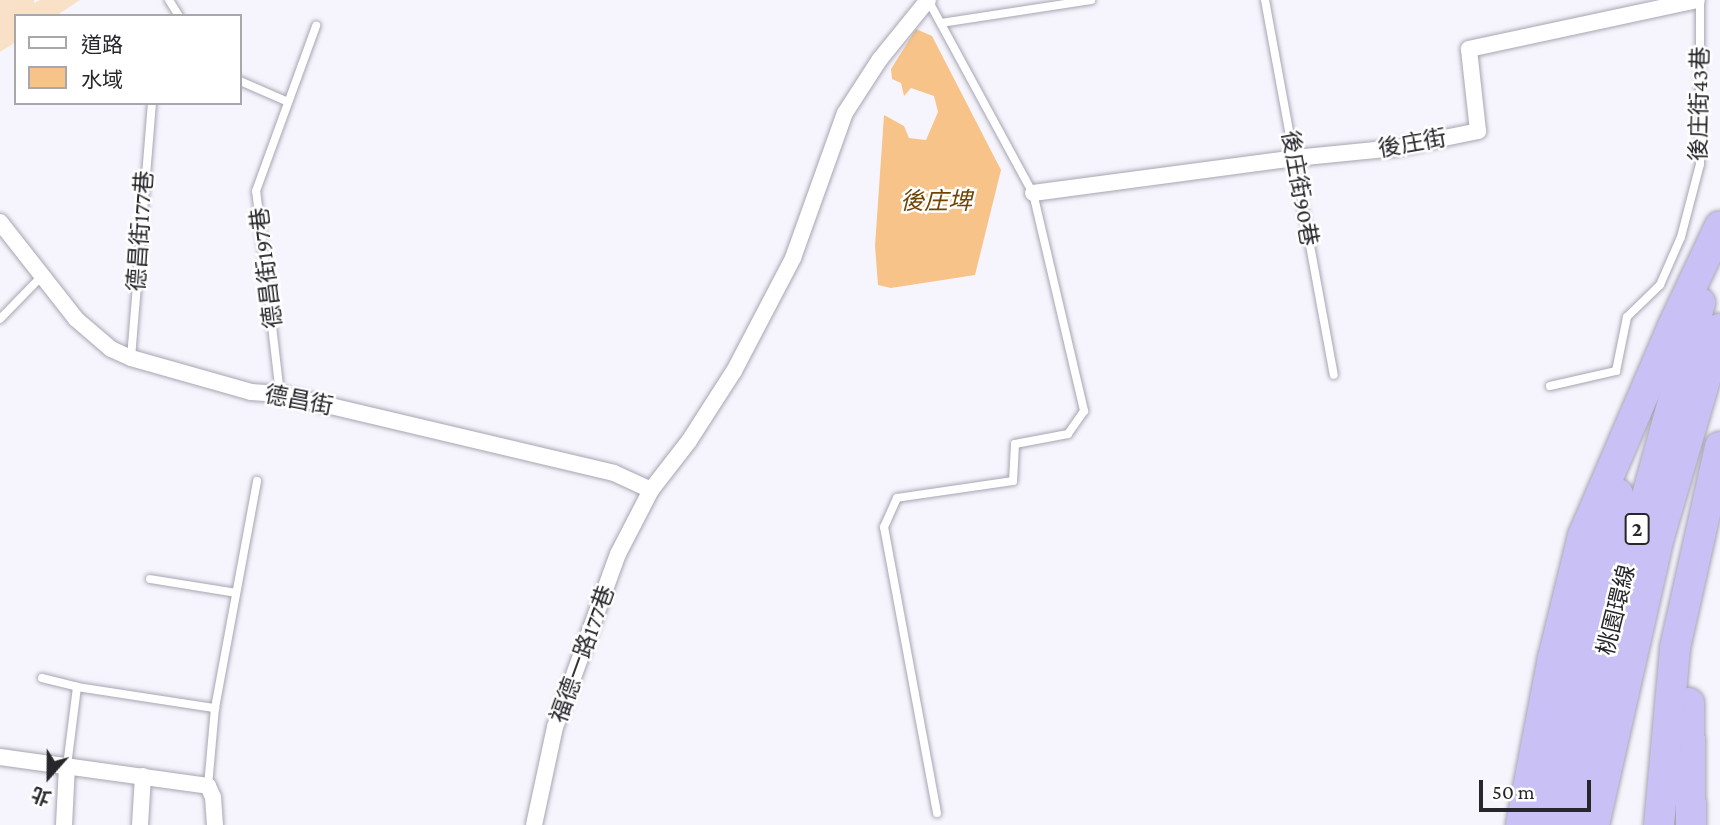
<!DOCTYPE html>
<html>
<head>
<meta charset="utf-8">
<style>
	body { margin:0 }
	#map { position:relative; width:1720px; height:825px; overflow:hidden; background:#f6f5fd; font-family:"Crimson Pro","Noto Sans TC",serif }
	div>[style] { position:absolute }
	.green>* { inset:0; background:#f9e1c8 }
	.water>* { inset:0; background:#f8c388 }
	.roads { filter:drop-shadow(0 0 2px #a7a5b2) drop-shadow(0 0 2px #a7a5b2) }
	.service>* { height:8px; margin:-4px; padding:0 4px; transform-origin:4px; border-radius:4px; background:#fff }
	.minor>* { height:16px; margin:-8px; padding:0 8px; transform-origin:8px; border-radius:8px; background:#fff }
	.motorway>* { height:30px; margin:-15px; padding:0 15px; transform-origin:15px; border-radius:15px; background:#c9c0f5 }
	span { translate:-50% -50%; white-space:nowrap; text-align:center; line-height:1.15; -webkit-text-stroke:5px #fff; paint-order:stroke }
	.shield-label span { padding:2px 5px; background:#fff; border:2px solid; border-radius:5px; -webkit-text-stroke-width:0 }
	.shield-label { font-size:21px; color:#26262b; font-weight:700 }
	.street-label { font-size:23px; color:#26262b }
	.water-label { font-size:24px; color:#6f4506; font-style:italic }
	.legend { position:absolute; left:14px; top:14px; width:228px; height:91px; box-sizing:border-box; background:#fff; border:2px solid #a8a8aa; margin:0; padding:9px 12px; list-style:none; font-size:21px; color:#26262b }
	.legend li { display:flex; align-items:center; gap:14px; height:35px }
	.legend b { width:35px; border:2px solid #a8a8aa }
	.north { position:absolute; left:14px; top:741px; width:70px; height:70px; -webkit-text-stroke:5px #fff; paint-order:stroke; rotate:201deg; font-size:19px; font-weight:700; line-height:28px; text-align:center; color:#26262b }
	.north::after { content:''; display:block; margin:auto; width:24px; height:32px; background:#26262b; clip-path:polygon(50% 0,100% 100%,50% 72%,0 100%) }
	.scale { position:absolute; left:1479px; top:780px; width:112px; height:32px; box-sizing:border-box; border:4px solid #26262b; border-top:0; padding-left:9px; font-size:21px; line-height:24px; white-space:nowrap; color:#26262b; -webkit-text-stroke:5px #fff; paint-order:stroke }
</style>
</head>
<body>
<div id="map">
	<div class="green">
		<div style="clip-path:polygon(0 0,34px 0,34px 3px,40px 0,80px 0,56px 16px,16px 16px,16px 42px,0 52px)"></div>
	</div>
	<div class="water">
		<div style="clip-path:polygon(916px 29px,932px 36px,1001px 170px,975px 275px,891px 288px,878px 285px,875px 246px,884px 115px,904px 126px,909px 138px,926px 140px,938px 112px,934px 96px,911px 88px,904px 96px,901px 83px,892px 79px,891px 69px)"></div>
	</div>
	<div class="roads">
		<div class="service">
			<div style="left:169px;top:0;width:19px;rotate:58deg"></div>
			<div style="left:928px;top:0;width:220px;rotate:61.5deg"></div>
			<div style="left:1033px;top:193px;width:224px;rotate:76.8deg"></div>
			<div style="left:1084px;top:411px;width:28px;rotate:125deg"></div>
			<div style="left:1068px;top:434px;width:54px;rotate:169.3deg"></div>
			<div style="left:1015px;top:444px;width:37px;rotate:93deg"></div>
			<div style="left:1013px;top:481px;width:117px;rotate:171.7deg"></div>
			<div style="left:897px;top:498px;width:32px;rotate:114deg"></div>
			<div style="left:884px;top:527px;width:291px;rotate:79.5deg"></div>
			<div style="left:1265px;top:0;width:381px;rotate:79.6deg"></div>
			<div style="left:941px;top:23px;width:152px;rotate:-8.7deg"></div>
			<div style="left:240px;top:81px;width:52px;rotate:23.6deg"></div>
			<div style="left:0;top:319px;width:60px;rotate:-45.7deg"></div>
			<div style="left:131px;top:358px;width:256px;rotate:-85.3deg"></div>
			<div style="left:1550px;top:386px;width:68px;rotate:-12.8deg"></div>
			<div style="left:1616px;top:371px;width:55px;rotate:-78.5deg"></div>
			<div style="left:1627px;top:317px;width:46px;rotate:-44.1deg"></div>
			<div style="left:1660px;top:285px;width:52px;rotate:-66.4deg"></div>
			<div style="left:1681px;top:237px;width:75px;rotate:-75.4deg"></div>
			<div style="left:1700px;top:164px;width:164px;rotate:-90deg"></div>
			<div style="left:280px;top:394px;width:204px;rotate:-96.7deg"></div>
			<div style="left:256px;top:191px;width:176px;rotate:-70deg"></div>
			<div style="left:150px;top:579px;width:87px;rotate:9.2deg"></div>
			<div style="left:42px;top:678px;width:36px;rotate:14deg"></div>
			<div style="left:67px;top:766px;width:80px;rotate:-82.8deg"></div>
			<div style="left:77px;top:687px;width:140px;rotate:8.7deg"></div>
			<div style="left:208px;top:786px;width:78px;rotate:-84.9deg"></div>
			<div style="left:215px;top:708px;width:231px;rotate:-79.5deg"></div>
		</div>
		<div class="minor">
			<div style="left:1033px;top:193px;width:264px;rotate:-7.6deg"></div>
			<div style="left:1295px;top:158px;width:101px;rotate:-5.7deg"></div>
			<div style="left:1396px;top:148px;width:84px;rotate:-11.7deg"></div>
			<div style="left:1478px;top:131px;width:82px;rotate:-96.3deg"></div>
			<div style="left:1469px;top:49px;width:233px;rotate:-12.1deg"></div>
			<div style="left:0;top:222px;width:123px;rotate:51.9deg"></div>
			<div style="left:76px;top:319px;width:46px;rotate:40.6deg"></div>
			<div style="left:111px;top:349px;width:22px;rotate:24deg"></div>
			<div style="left:131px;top:358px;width:125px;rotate:15.8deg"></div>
			<div style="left:251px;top:392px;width:29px;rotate:4deg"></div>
			<div style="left:280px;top:394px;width:343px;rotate:13.3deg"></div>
			<div style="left:614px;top:473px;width:41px;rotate:24.7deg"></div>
			<div style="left:0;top:757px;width:210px;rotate:7.9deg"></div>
			<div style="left:208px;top:786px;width:12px;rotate:66deg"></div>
			<div style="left:213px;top:797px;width:28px;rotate:86deg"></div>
			<div style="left:64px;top:825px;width:59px;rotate:-87.1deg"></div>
			<div style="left:140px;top:825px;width:49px;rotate:-86.5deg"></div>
			<div style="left:534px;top:825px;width:100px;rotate:-77.9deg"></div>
			<div style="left:555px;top:727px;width:184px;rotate:-70deg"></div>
			<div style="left:618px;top:554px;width:72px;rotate:-62.7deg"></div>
			<div style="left:651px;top:490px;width:62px;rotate:-52.2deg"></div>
			<div style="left:689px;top:441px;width:83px;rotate:-57.3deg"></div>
			<div style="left:734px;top:371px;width:127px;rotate:-62.4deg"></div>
			<div style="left:793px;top:258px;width:154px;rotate:-70.3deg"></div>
			<div style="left:845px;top:113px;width:64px;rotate:-57.1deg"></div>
			<div style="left:880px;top:59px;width:76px;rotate:-50.9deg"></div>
		</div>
		<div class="motorway">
			<div style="left:1689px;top:703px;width:122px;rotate:89.1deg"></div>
			<div style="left:1521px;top:825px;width:170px;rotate:-79.2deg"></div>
			<div style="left:1553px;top:658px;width:126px;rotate:-76.2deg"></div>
			<div style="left:1583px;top:536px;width:228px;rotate:-66.8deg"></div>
			<div style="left:1673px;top:326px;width:110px;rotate:-64.8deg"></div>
			<div style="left:1546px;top:825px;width:224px;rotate:-79.2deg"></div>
			<div style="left:1588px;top:605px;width:115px;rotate:-74.9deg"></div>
			<div style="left:1568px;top:825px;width:177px;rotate:-78.2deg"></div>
			<div style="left:1604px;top:652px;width:362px;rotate:-74.6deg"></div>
			<div style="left:1594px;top:825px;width:295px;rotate:-77.3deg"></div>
			<div style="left:1659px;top:537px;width:217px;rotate:-73.7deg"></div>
			<div style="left:1659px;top:825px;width:178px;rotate:-84.8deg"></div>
			<div style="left:1675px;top:648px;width:206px;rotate:-77.4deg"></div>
		</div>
	</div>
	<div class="shield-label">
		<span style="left:1637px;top:529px">2</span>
	</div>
	<div class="street-label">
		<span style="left:1699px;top:104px;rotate:-89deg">後庄街43巷</span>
		<span style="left:1412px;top:143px;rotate:-10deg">後庄街</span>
		<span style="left:1300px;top:188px;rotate:80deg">後庄街90巷</span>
		<span style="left:140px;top:231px;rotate:-86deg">德昌街177巷</span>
		<span style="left:266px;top:268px;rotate:-97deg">德昌街197巷</span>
		<span style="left:299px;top:400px;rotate:11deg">德昌街</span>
		<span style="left:1616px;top:610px;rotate:-76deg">桃園環線</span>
		<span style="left:582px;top:654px;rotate:-70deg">福德一路177巷</span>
	</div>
	<div class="water-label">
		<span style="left:936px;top:201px">後庄埤</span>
	</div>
	<ul class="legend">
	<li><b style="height:9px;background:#fff"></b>道路</li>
	<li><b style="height:19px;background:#f8c388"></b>水域</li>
	</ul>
	<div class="north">北</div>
	<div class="scale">50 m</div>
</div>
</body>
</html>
